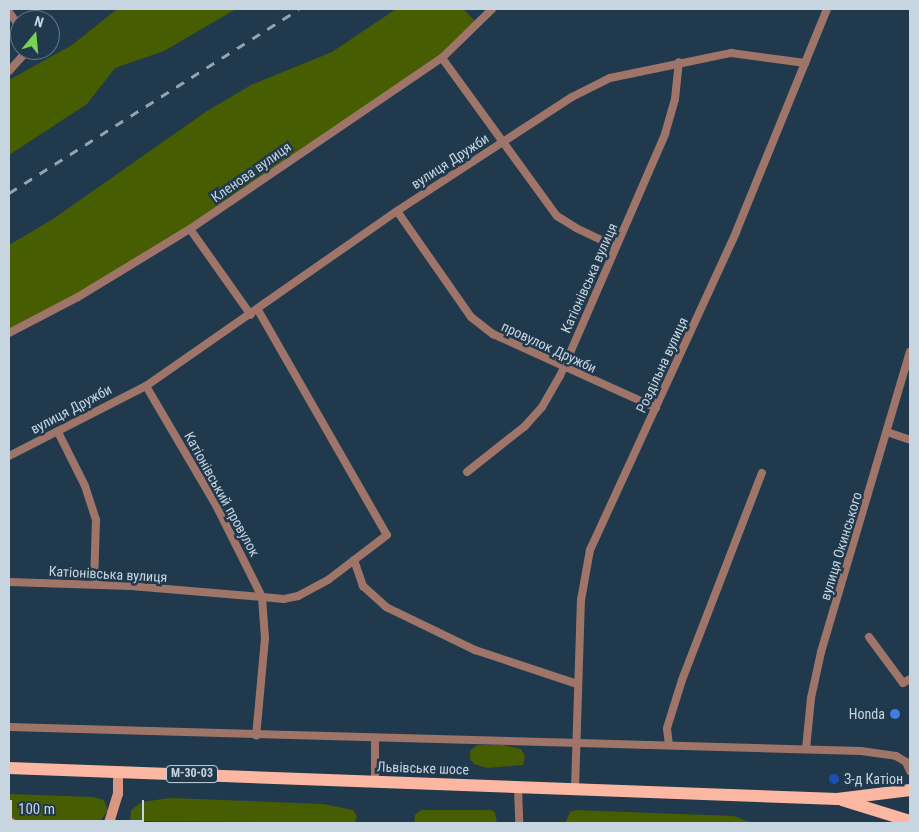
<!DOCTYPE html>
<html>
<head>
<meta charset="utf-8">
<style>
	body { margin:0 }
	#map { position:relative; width:919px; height:832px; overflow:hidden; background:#21394c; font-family:"Roboto Condensed",sans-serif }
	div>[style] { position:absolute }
	.green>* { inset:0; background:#465d01 }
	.street>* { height:8px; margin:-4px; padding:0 4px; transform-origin:4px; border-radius:4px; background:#9f7569 }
	.secondary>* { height:10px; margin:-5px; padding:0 5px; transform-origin:5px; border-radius:5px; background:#da9784 }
	.primary>* { height:12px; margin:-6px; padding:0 6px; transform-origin:6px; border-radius:6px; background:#fcb7a3 }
	.rail>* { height:2.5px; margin-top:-1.25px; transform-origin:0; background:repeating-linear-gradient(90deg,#93a4b2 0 9px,transparent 0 18px) }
	.dots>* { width:14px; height:14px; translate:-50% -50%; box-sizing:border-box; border:2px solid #21394c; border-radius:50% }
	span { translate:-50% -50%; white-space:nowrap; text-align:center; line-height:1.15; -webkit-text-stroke:5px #21394c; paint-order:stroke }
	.shield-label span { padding:1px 4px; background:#21394c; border:1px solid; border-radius:4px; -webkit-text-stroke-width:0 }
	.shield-label { font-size:12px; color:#c7d5e1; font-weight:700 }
	.street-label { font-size:14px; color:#c7d5e1 }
	.poi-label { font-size:14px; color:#c7d5e1 }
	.right { translate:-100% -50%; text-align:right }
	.left { translate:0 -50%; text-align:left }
	.frame { position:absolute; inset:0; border:10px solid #c7d5e1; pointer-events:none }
	.north { position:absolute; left:10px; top:10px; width:50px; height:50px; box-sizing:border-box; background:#21394c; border:1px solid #637788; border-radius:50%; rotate:17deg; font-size:14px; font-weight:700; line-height:20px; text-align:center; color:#c7d5e1 }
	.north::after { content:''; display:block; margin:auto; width:18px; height:22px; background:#7bd155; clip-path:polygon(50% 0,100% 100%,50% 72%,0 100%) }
	.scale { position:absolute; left:10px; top:800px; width:134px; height:22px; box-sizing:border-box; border:2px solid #c7d5e1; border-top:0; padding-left:6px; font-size:15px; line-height:18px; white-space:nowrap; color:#c7d5e1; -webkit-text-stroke:4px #21394c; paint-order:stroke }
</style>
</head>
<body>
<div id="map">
	<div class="green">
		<div style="clip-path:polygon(117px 9px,236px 9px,164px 51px,115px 68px,87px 104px,9px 155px,9px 80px,72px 45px)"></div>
		<div style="clip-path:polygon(396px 9px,463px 9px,479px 25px,442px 58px,190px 229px,9px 333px,9px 245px,53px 219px,207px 111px,251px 85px,332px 52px)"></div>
		<div style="clip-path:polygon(477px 745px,503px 745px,521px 749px,525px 756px,523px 765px,487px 768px,474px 764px,470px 759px,470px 751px)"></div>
		<div style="clip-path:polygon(9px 794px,93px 797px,104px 800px,108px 810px,99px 823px,9px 821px)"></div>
		<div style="clip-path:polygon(170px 798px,323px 804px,353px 810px,357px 816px,355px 823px,130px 821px,131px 810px,142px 802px)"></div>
		<div style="clip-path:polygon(421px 810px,491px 810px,495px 812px,497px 823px,414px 823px,415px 815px)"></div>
		<div style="clip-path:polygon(575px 810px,734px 816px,752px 823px,565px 823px,570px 812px)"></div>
	</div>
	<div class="street">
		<div style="left:9px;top:12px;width:19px;rotate:54deg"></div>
		<div style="left:442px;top:58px;width:195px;rotate:54deg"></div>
		<div style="left:557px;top:216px;width:22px;rotate:32deg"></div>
		<div style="left:576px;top:228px;width:44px;rotate:25.4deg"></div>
		<div style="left:9px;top:71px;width:28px;rotate:-48deg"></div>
		<div style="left:397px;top:211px;width:129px;rotate:55.1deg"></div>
		<div style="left:471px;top:317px;width:28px;rotate:38deg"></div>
		<div style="left:493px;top:334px;width:179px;rotate:24.4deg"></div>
		<div style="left:190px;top:229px;width:105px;rotate:54.7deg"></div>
		<div style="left:258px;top:310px;width:259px;rotate:60.2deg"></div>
		<div style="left:387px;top:535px;width:74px;rotate:142.7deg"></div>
		<div style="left:328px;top:580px;width:34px;rotate:152deg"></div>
		<div style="left:298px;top:596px;width:14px;rotate:168deg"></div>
		<div style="left:284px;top:599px;width:22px;rotate:-175deg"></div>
		<div style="left:262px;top:597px;width:101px;rotate:-116.6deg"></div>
		<div style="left:217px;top:507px;width:140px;rotate:-120.4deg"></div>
		<div style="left:146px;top:386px;width:306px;rotate:-34.9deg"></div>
		<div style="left:397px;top:211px;width:209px;rotate:-33.1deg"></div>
		<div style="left:572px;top:97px;width:42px;rotate:-26.6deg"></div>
		<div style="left:610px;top:78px;width:124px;rotate:-11.7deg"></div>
		<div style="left:731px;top:53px;width:75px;rotate:7.7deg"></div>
		<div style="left:9px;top:333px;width:78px;rotate:-27.6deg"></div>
		<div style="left:78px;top:297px;width:131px;rotate:-31.3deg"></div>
		<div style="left:190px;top:229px;width:305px;rotate:-34.2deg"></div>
		<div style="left:442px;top:58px;width:70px;rotate:-44.4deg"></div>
		<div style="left:58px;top:432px;width:60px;rotate:63.4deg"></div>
		<div style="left:85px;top:486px;width:36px;rotate:72deg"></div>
		<div style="left:96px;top:520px;width:64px;rotate:91.8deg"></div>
		<div style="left:887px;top:432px;width:24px;rotate:19deg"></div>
		<div style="left:9px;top:456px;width:154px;rotate:-27.1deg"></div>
		<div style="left:467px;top:472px;width:74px;rotate:-38.4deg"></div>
		<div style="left:525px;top:426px;width:25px;rotate:-48deg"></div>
		<div style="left:542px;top:407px;width:36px;rotate:-60deg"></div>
		<div style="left:560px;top:376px;width:264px;rotate:-66.5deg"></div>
		<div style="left:665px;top:134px;width:36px;rotate:-74deg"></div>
		<div style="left:675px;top:99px;width:37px;rotate:-84deg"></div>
		<div style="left:354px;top:560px;width:28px;rotate:71deg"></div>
		<div style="left:363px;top:586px;width:31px;rotate:42deg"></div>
		<div style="left:386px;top:607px;width:99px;rotate:25.8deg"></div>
		<div style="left:475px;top:650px;width:108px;rotate:18.4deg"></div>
		<div style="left:9px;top:582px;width:122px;rotate:1.9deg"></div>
		<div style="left:131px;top:586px;width:131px;rotate:4.8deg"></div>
		<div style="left:262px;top:597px;width:41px;rotate:85.8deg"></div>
		<div style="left:265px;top:638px;width:98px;rotate:95.2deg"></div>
		<div style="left:869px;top:637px;width:57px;rotate:53.5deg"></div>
		<div style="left:903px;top:683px;width:8px;rotate:-30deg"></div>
		<div style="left:9px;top:727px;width:852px;rotate:1.61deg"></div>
		<div style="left:861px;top:751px;width:35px;rotate:8deg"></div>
		<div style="left:896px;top:756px;width:12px;rotate:31deg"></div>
		<div style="left:906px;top:762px;width:10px;rotate:66deg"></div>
		<div style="left:375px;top:739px;width:42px;rotate:90deg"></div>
		<div style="left:669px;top:745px;width:17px;rotate:-97deg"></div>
		<div style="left:667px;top:728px;width:50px;rotate:-72.6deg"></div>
		<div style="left:682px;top:680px;width:222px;rotate:-68.9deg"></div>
		<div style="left:806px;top:749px;width:51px;rotate:-84.4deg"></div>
		<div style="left:811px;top:698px;width:47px;rotate:-77.7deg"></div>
		<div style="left:821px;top:652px;width:313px;rotate:-73.5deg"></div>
		<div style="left:518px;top:787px;width:36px;rotate:88deg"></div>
		<div style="left:575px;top:789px;width:189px;rotate:-88.2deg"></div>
		<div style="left:581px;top:600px;width:51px;rotate:-79.8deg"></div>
		<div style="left:590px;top:550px;width:350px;rotate:-65.3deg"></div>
		<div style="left:736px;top:232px;width:241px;rotate:-67.8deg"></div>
	</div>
	<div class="secondary">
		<div style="left:9px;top:823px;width:2px"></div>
		<div style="left:109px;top:823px;width:30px;rotate:-73deg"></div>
		<div style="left:118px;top:794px;width:22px;rotate:-90deg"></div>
	</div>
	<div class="primary">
		<div style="left:9px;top:768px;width:829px;rotate:2.14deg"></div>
		<div style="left:837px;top:799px;width:74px;rotate:-7deg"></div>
		<div style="left:842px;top:800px;width:71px;rotate:17.2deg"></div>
	</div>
	<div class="rail">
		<div style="left:9px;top:193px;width:343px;rotate:-32.4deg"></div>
	</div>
	<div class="dots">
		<div style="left:895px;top:714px;background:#3f7fe0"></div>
		<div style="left:834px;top:779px;background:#1a4fb4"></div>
	</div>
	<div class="shield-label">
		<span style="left:192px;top:774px">М-30-03</span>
	</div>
	<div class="street-label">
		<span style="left:450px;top:161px;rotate:-33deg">вулиця Дружби</span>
		<span style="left:251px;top:172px;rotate:-35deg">Кленова вулиця</span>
		<span style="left:589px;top:278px;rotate:-66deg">Катіонівська вулиця</span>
		<span style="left:549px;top:347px;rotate:25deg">провулок Дружби</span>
		<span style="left:662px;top:365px;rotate:-65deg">Роздільна вулиця</span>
		<span style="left:71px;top:409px;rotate:-28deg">вулиця Дружби</span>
		<span style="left:222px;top:494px;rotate:61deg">Катіонівський провулок</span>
		<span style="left:841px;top:546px;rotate:-73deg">вулиця Окинського</span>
		<span style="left:108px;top:574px;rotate:3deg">Катіонівська вулиця</span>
		<span style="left:423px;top:768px;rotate:2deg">Львівське шосе</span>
	</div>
	<div class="poi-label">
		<span class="right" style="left:885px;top:714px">Honda</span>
		<span class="left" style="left:844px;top:779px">З-д Катіон</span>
	</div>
	<div class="frame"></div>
	<div class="north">N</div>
	<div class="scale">100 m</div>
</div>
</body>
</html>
